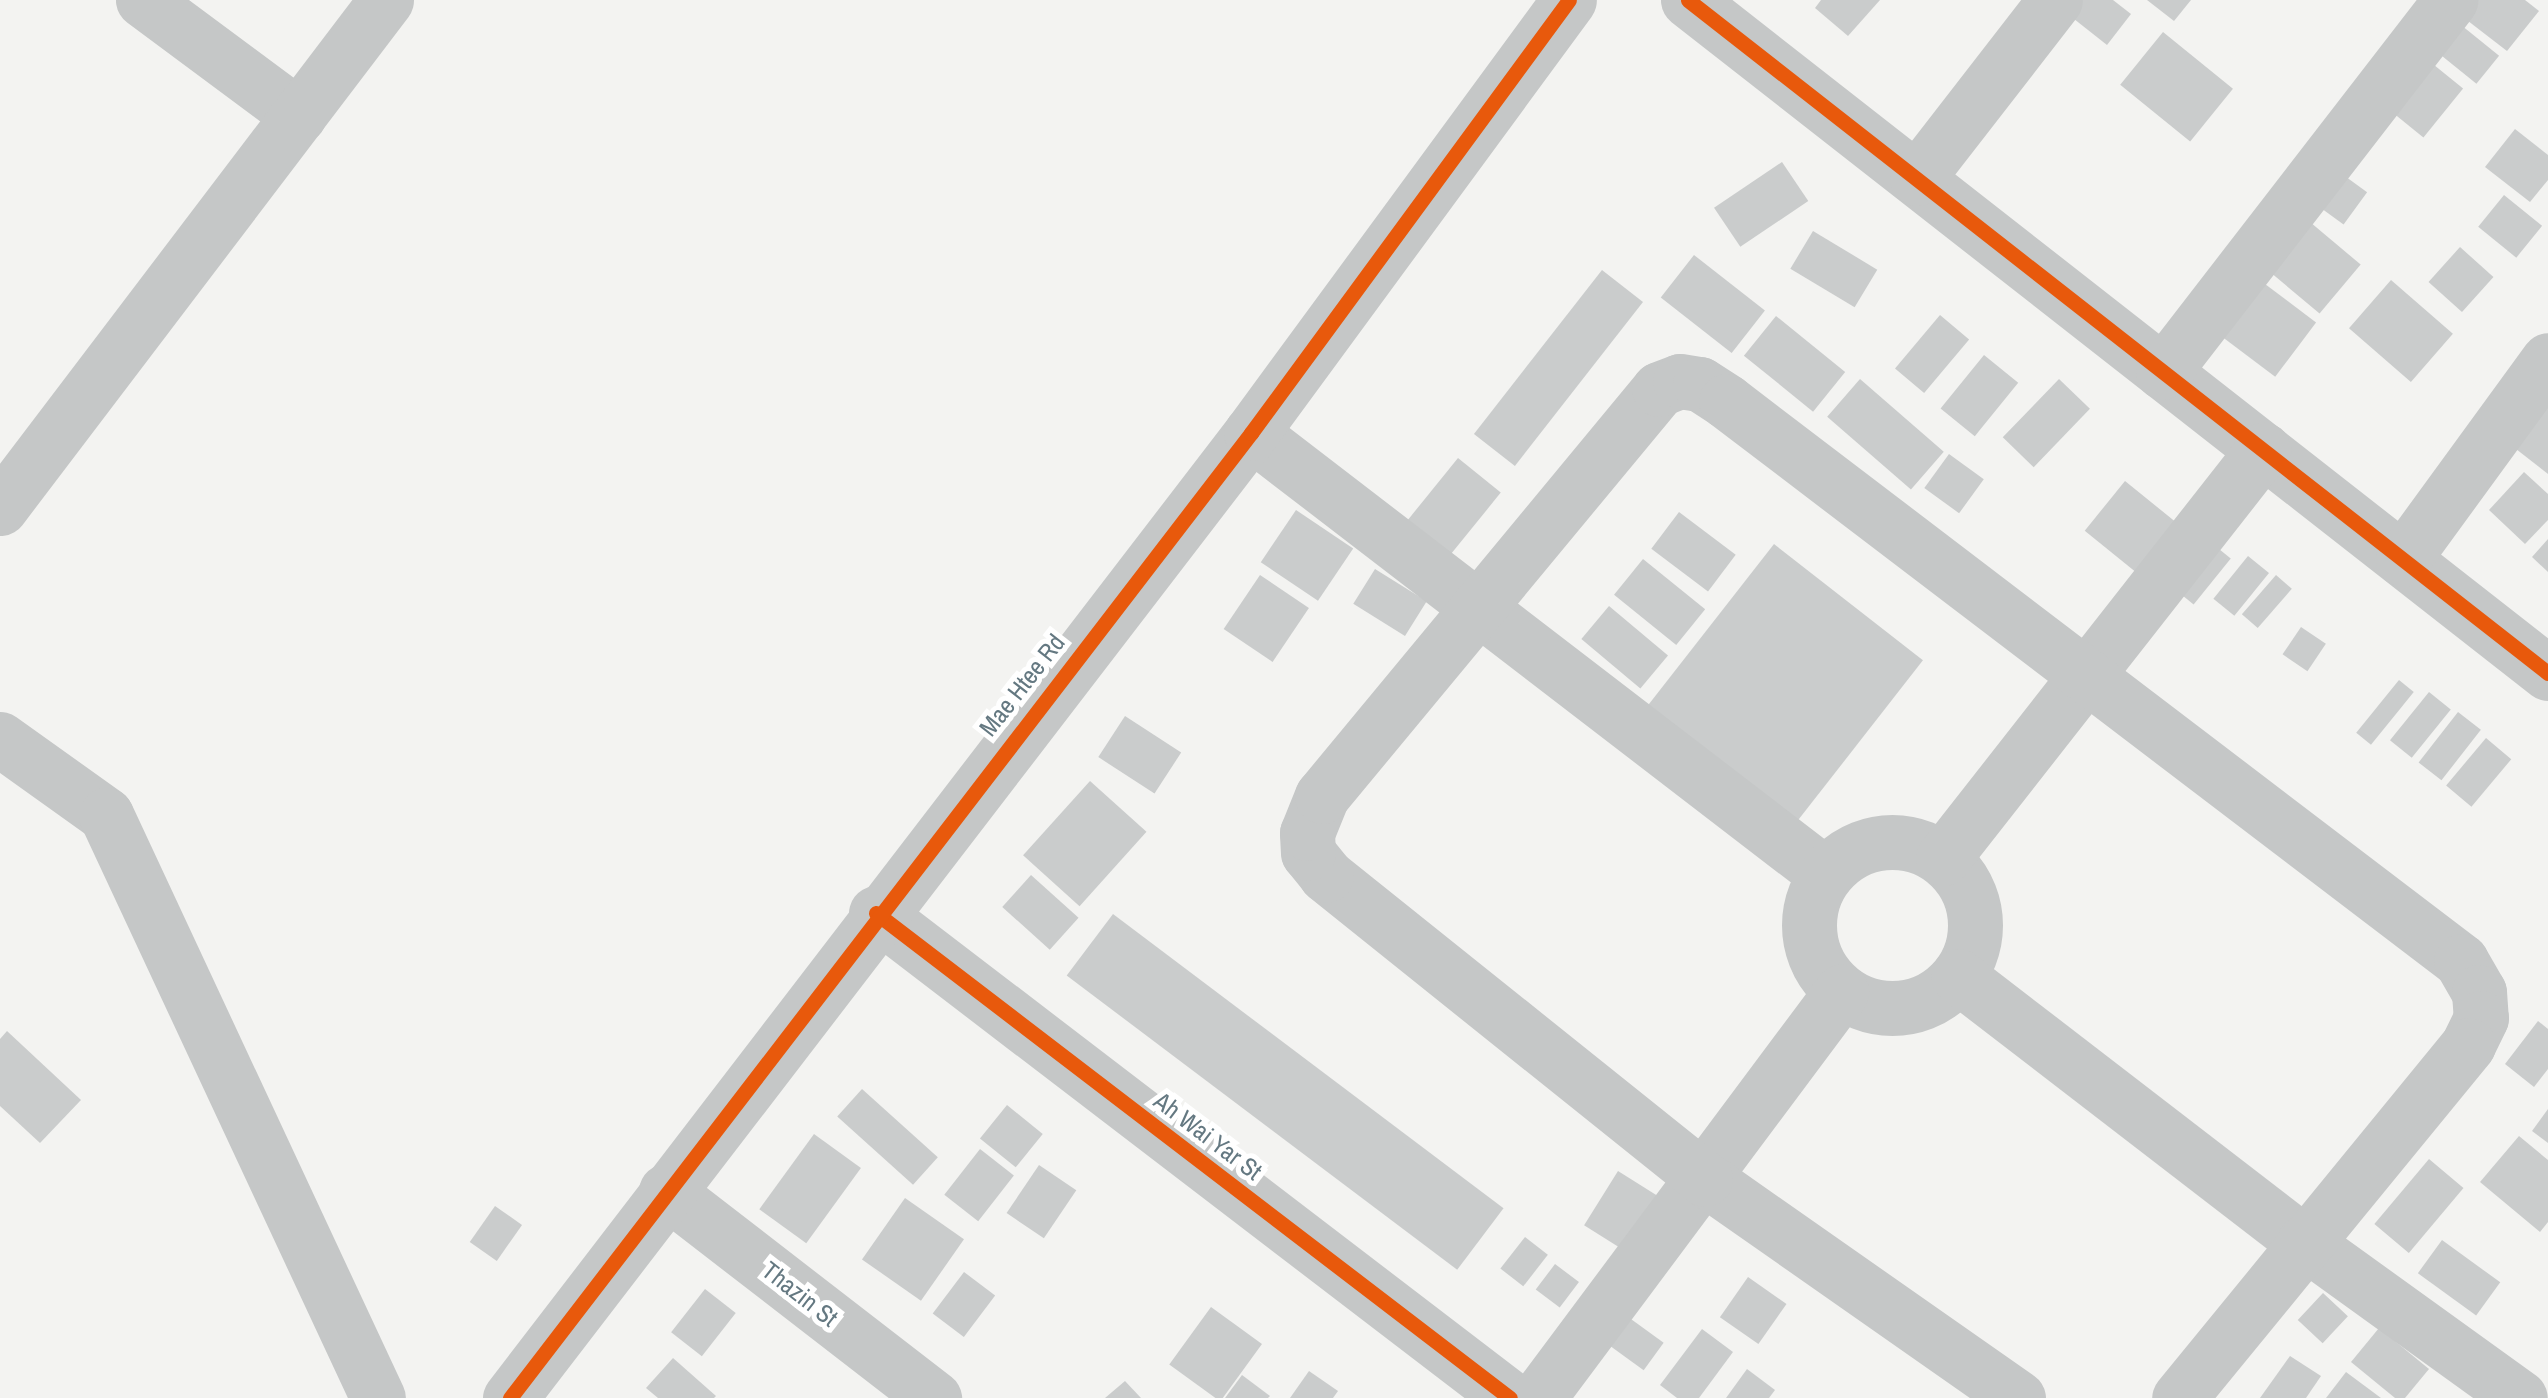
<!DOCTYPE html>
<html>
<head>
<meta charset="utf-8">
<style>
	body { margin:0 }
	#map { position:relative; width:2548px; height:1398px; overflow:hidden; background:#f3f3f1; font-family:"Archivo Narrow",sans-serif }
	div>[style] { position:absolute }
	.building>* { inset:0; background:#cacccc; transform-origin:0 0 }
	.minor>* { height:55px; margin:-27.5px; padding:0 27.5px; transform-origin:27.5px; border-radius:27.5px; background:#c5c7c7 }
	.minor>.ring { margin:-27.5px; padding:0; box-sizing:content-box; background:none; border:55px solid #c5c7c7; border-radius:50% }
	.cycleway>* { height:15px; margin:-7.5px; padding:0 7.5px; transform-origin:7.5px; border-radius:7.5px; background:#e8590c }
	span { translate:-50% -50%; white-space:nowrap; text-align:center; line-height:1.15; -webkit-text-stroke:10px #fff; paint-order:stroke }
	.street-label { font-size:25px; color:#647881 }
</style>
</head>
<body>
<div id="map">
	<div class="building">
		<div style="clip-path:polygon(1821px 0,1880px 0,1848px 36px,1815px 8px)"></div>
		<div style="clip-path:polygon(2081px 0,2113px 0,2131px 14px,2107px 45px,2069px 15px)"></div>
		<div style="clip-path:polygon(2147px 0,2191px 0,2174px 21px)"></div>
		<div style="clip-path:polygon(2469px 0,2525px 0,2539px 11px,2507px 51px,2459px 14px)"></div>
		<div style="left:2461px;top:25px;width:49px;height:36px;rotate:39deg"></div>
		<div style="left:2163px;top:32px;width:90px;height:68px;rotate:39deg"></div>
		<div style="left:2418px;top:52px;width:58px;height:63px;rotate:39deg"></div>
		<div style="clip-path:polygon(2515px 129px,2548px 155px,2548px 180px,2530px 202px,2485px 167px)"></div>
		<div style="left:1782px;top:162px;width:47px;height:82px;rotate:56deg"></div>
		<div style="left:2342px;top:174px;width:31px;height:40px;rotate:36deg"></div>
		<div style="left:2504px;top:195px;width:49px;height:41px;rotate:39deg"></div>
		<div style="left:2304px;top:217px;width:74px;height:64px;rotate:40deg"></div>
		<div style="left:1813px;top:231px;width:75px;height:44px;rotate:31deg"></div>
		<div style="left:2460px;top:247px;width:45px;height:47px;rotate:42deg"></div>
		<div style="left:1694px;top:255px;width:90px;height:54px;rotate:38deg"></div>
		<div style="left:1602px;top:270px;width:52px;height:208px;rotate:38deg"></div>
		<div style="left:2253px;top:275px;width:79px;height:68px;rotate:37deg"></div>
		<div style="left:2391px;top:280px;width:82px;height:64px;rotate:41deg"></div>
		<div style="left:1940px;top:315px;width:38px;height:70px;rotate:40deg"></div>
		<div style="left:1776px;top:316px;width:89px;height:51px;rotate:39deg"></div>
		<div style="left:1984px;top:355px;width:44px;height:69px;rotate:39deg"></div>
		<div style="left:1860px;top:379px;width:111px;height:50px;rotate:41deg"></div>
		<div style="left:2059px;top:379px;width:43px;height:81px;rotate:44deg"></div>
		<div style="clip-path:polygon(2548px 397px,2548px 474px,2507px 442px)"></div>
		<div style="left:1949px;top:454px;width:43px;height:42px;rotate:36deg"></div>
		<div style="left:1458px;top:458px;width:55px;height:91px;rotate:39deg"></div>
		<div style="clip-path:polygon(2524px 472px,2548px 494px,2548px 520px,2525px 544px,2489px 510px)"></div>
		<div style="left:2125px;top:481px;width:66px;height:64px;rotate:39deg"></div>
		<div style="left:1296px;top:510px;width:69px;height:63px;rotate:34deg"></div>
		<div style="left:1679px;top:512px;width:71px;height:46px;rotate:37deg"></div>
		<div style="clip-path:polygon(2548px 539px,2548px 572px,2532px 557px)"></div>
		<div style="left:2209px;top:541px;width:28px;height:59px;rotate:39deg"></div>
		<div style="left:1774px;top:544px;width:189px;height:209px;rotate:38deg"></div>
		<div style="left:2248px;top:556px;width:27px;height:55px;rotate:39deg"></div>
		<div style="left:1643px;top:559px;width:80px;height:46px;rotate:39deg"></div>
		<div style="left:1375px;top:569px;width:61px;height:41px;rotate:32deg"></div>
		<div style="left:1260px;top:575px;width:59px;height:65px;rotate:34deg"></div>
		<div style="left:2276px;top:575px;width:21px;height:52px;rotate:41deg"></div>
		<div style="left:1609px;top:606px;width:77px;height:43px;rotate:40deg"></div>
		<div style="left:2301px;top:627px;width:30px;height:33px;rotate:34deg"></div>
		<div style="left:2399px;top:680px;width:19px;height:68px;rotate:39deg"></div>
		<div style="left:2429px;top:692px;width:28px;height:62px;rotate:39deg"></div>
		<div style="left:2458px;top:712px;width:29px;height:64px;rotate:38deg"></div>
		<div style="left:1125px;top:716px;width:67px;height:49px;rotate:33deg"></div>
		<div style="left:2486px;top:738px;width:33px;height:62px;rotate:40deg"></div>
		<div style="left:1090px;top:781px;width:76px;height:100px;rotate:42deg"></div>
		<div style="left:1031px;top:875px;width:64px;height:43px;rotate:42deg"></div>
		<div style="left:1113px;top:914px;width:489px;height:77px;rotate:37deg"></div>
		<div style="clip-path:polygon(2538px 1021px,2548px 1029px,2548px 1069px,2534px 1087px,2505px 1064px)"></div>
		<div style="clip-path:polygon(7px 1031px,81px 1100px,40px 1143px,0 1106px,0 1039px)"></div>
		<div style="left:862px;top:1089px;width:102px;height:37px;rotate:42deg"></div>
		<div style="left:1007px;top:1105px;width:46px;height:43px;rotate:39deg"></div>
		<div style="clip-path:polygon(2548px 1109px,2548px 1143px,2532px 1131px)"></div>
		<div style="left:814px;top:1134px;width:58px;height:93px;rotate:36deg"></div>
		<div style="clip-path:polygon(2519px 1136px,2548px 1160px,2548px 1222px,2540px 1232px,2480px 1182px)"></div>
		<div style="left:980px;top:1149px;width:43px;height:58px;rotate:38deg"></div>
		<div style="left:2429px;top:1159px;width:45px;height:85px;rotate:40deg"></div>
		<div style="left:1039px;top:1165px;width:45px;height:58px;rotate:34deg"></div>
		<div style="left:1618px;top:1171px;width:46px;height:64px;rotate:32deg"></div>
		<div style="left:905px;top:1198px;width:72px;height:75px;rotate:35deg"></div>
		<div style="left:495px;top:1206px;width:33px;height:44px;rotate:35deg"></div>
		<div style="left:1525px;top:1237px;width:29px;height:40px;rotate:38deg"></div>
		<div style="left:2442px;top:1240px;width:72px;height:41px;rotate:36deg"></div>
		<div style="left:1555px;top:1264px;width:30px;height:32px;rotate:37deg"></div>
		<div style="left:964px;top:1272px;width:39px;height:52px;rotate:37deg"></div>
		<div style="left:1748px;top:1277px;width:47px;height:49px;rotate:35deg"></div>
		<div style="left:705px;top:1289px;width:39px;height:55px;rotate:38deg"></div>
		<div style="left:2323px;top:1293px;width:34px;height:37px;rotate:43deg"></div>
		<div style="left:1211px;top:1307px;width:63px;height:71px;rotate:36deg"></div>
		<div style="left:1624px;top:1314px;width:49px;height:34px;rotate:36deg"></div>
		<div style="clip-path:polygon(2379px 1328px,2429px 1369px,2405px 1398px,2395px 1398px,2351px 1362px)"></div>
		<div style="clip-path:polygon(1702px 1329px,1733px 1352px,1699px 1398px,1677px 1398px,1660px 1385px)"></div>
		<div style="clip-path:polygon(2290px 1356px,2321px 1376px,2306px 1398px,2260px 1398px)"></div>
		<div style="clip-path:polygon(673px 1358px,716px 1396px,714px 1398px,658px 1398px,646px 1388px)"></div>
		<div style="clip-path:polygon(1747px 1369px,1775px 1390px,1769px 1398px,1726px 1398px)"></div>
		<div style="clip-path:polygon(1309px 1371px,1338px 1391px,1333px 1398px,1290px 1398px)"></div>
		<div style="clip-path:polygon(2346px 1372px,2381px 1398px,2326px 1398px)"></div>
		<div style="clip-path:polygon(1242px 1375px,1270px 1396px,1268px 1398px,1225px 1398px)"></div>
		<div style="clip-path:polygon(1125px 1381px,1141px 1398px,1105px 1398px)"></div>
	</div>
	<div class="minor">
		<div style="left:143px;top:0;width:194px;rotate:36.6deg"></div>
		<div style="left:1688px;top:0;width:1092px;rotate:38.05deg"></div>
		<div style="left:1917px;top:178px;width:225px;rotate:-52.2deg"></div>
		<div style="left:2163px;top:372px;width:470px;rotate:-52.3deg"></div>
		<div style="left:1251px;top:433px;width:724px;rotate:37.53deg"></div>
		<div style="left:0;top:508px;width:638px;rotate:-52.77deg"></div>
		<div style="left:2403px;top:559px;width:246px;rotate:-53.9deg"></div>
		<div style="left:0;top:739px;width:130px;rotate:35.6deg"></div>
		<div style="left:106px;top:815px;width:643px;rotate:64.99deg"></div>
		<div class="ring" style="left:1809px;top:842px;width:111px;height:111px"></div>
		<div style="left:1943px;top:858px;width:519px;rotate:-51.89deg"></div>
		<div style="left:876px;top:913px;width:798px;rotate:37.42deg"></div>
		<div style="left:1958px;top:976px;width:436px;rotate:37.6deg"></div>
		<div style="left:2304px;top:1242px;width:266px;rotate:35.8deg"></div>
		<div style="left:666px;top:1191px;width:339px;rotate:37.7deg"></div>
		<div style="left:510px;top:1398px;width:1217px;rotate:-52.48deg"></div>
		<div style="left:1251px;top:433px;width:537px;rotate:-53.71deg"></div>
		<div style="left:1538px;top:1398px;width:507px;rotate:-53.27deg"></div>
		<div style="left:2018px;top:1398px;width:382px;rotate:-145deg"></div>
		<div style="left:1705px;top:1179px;width:486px;rotate:-141.3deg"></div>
		<div style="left:1326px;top:875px;width:28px;rotate:-129deg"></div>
		<div style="left:1308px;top:853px;width:20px;rotate:-93deg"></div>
		<div style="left:1307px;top:833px;width:40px;rotate:-68deg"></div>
		<div style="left:1322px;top:796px;width:528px;rotate:-50.37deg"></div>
		<div style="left:1659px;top:389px;width:22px;rotate:-21deg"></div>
		<div style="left:1680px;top:381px;width:20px;rotate:9deg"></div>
		<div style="left:1700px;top:384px;width:31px;rotate:33deg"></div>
		<div style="left:1726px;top:401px;width:924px;rotate:37.3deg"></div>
		<div style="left:2461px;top:961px;width:36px;rotate:60deg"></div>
		<div style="left:2479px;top:992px;width:26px;rotate:86deg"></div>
		<div style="left:2481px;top:1018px;width:30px;rotate:116deg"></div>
		<div style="left:2468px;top:1045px;width:456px;rotate:129.3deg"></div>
	</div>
	<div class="cycleway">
		<div style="left:1688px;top:0;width:1092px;rotate:38.05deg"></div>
		<div style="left:876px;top:913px;width:798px;rotate:37.42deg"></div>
		<div style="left:510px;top:1398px;width:1217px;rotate:-52.48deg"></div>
		<div style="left:1251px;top:433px;width:537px;rotate:-53.71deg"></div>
	</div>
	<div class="street-label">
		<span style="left:1022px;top:685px;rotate:-52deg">Mae Htee Rd</span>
		<span style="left:1208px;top:1136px;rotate:37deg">Ah Wai Yar St</span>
		<span style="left:800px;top:1294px;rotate:38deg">Thazin St</span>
	</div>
</div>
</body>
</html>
